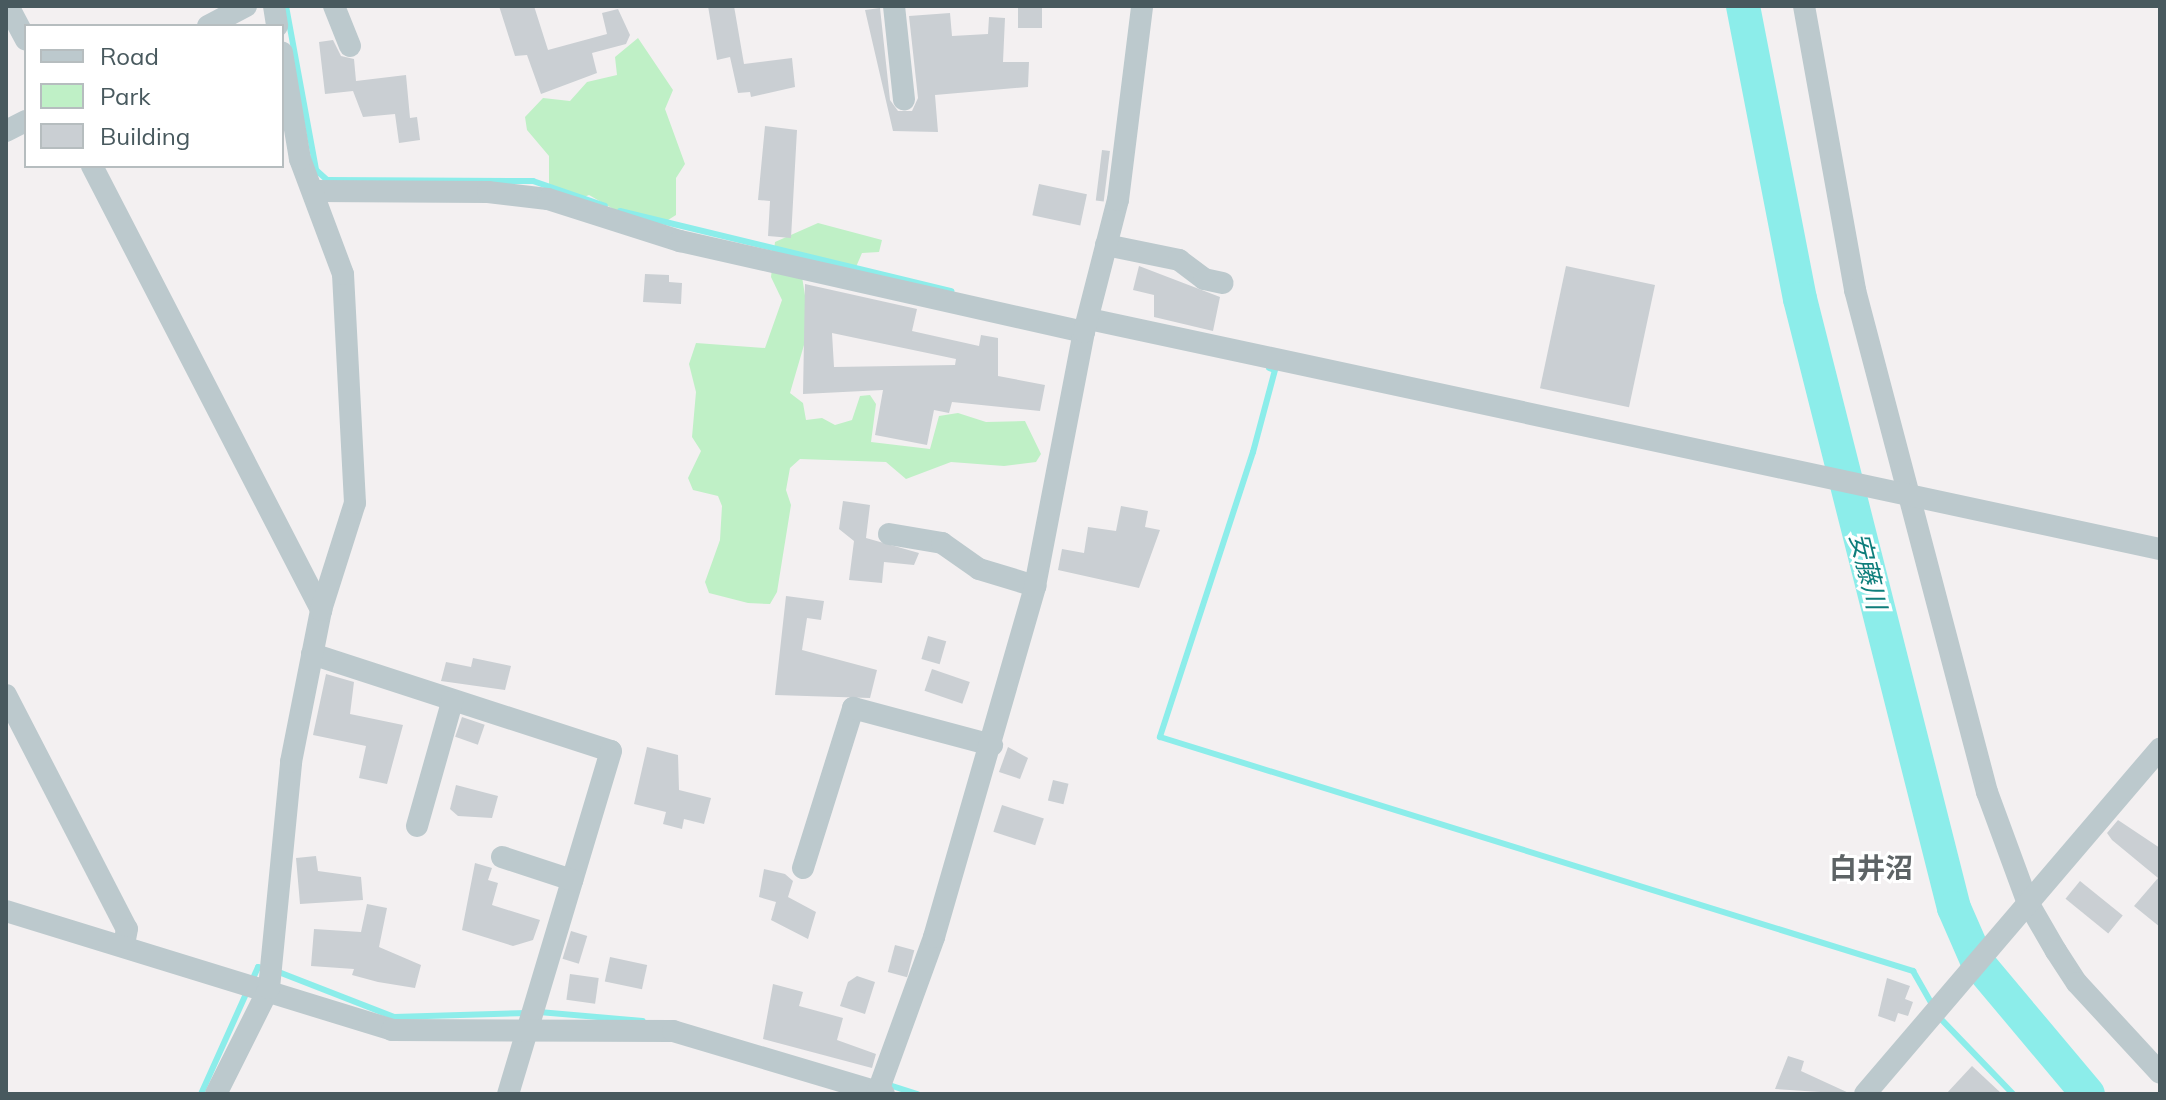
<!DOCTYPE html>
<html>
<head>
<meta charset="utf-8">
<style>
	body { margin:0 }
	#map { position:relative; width:2166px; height:1100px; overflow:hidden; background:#f3f0f1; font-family:Mulish,"Noto Sans JP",sans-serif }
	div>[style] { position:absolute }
	.green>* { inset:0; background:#bff0c6 }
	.stream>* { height:6px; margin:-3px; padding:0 3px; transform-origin:3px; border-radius:3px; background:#8cedea }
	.river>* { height:34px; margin:-17px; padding:0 17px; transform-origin:17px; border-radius:17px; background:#8cedea }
	.building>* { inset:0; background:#cacfd3; transform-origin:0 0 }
	.minor>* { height:22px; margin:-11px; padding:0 11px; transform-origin:11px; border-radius:11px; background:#bcc9cd }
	span { translate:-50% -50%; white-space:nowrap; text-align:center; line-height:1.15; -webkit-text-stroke:6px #fff; paint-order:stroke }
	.water-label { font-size:26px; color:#0e7e7b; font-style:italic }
	.quarter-label { font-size:28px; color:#5d6365; font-weight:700 }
	.frame { position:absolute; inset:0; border:8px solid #48595e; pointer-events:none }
	.legend { position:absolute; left:24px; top:24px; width:260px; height:144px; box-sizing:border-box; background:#fff; border:2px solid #b6bdbf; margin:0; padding:10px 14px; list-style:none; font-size:24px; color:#48595e }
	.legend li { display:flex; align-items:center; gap:16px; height:40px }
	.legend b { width:40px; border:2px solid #b6bdbf }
</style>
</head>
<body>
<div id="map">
	<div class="green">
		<div style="clip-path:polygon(638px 38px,673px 90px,665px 109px,685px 164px,676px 178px,676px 215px,660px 225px,629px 218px,589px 195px,577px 200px,549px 192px,549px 156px,527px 130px,525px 117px,543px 98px,570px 101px,587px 82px,617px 75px,615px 57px)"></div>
		<div style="clip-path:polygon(818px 223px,882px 240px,879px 252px,862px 253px,853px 274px,800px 264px,807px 308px,804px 345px,790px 393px,803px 403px,806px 420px,822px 418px,835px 425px,852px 420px,860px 396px,870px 395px,876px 404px,871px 442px,930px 449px,939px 416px,958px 413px,986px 422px,1025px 421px,1041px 454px,1036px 462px,1004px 466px,951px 462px,906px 479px,886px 462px,800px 459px,790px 468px,786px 490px,791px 505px,777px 592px,770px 604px,748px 603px,709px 593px,705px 582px,720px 540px,722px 506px,718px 496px,693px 490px,688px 478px,701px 451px,692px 437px,696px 392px,689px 364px,696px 343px,765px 348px,782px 300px,771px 277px,775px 242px)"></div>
	</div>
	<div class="stream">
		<div style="left:286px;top:6px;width:167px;rotate:79.6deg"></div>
		<div style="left:316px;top:170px;width:15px;rotate:42deg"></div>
		<div style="left:327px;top:180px;width:206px;rotate:0.3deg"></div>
		<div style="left:533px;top:181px;width:76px;rotate:19.1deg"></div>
		<div style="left:620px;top:211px;width:341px;rotate:13.6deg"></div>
		<div style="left:1269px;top:368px;width:6px;rotate:18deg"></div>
		<div style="left:1275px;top:370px;width:85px;rotate:105deg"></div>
		<div style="left:1253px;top:452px;width:300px;rotate:108.1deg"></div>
		<div style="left:1160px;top:737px;width:789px;rotate:17.26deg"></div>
		<div style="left:1913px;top:971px;width:40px;rotate:60.3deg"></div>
		<div style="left:276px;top:971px;width:127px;rotate:21.3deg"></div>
		<div style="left:394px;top:1017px;width:134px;rotate:-1.7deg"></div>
		<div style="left:539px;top:1012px;width:104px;rotate:4.9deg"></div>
		<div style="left:1938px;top:1016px;width:108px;rotate:46.1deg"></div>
		<div style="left:886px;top:1084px;width:33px;rotate:18deg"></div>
		<div style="left:201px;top:1094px;width:139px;rotate:-65.8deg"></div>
		<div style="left:258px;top:967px;width:7px;rotate:16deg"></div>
	</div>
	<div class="river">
		<div style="left:1743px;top:6px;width:298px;rotate:79deg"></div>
		<div style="left:1800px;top:299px;width:628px;rotate:75.81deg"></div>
		<div style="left:1954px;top:908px;width:60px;rotate:66.4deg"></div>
		<div style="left:1978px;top:963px;width:171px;rotate:50deg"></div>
	</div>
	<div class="building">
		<div style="clip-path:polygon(499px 6px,534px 6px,548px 50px,607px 34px,602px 13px,618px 9px,630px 35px,626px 44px,592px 53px,597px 73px,541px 94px,527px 55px,515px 56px)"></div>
		<div style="clip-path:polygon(708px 6px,734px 6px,744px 64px,792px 58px,795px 87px,751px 97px,750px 92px,738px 93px,730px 57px,717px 60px)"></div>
		<div style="left:1018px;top:6px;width:24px;height:22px"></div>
		<div style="clip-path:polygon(880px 8px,890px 100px,898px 111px,912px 111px,918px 98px,909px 16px,950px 13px,952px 36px,988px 34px,989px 17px,1005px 18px,1003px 62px,1029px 62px,1028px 87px,935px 95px,938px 132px,893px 131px,865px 10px)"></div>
		<div style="clip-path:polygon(333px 40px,341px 56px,354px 59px,356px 81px,406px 75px,410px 118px,417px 117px,420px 140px,399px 143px,395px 114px,363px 117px,353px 91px,325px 94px,319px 42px)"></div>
		<div style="clip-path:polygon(765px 126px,797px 130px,791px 238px,768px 236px,770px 201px,758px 200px)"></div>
		<div style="left:1102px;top:150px;width:8px;height:51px;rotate:7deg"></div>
		<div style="left:1039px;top:184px;width:49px;height:32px;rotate:12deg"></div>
		<div style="clip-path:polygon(1139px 266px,1220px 297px,1213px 331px,1154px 317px,1154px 295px,1133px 290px)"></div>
		<div style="left:1566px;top:266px;width:91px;height:125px;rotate:12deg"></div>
		<div style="clip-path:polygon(645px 274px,669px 275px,669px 282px,682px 283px,681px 304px,643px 302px)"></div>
		<div style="clip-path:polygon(evenodd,805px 284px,917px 309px,912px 331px,979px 346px,981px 335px,998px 338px,998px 376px,1045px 385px,1040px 411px,952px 402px,949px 413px,934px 410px,927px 445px,875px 435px,883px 390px,803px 394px,805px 284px,832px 333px,956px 359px,955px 365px,834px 367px,832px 333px)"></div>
		<div style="clip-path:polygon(843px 501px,870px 505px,866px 538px,919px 553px,914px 565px,884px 562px,882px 583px,849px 580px,854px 541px,839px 529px)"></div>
		<div style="clip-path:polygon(1121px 506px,1148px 511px,1145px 527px,1160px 530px,1139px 588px,1058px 570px,1062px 549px,1084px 553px,1088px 527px,1116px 531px)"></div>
		<div style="clip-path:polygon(786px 596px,824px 601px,821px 620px,807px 618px,802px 650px,877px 670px,870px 698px,775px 695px)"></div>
		<div style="left:928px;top:636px;width:19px;height:24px;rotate:16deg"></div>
		<div style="clip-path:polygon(473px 658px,511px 666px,505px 690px,441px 681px,446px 662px,471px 667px)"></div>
		<div style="left:932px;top:669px;width:40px;height:23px;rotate:19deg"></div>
		<div style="clip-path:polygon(326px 674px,354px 682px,350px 714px,403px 725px,387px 784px,359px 778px,366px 746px,313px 735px)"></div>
		<div style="left:462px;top:717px;width:24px;height:21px;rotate:19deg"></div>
		<div style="clip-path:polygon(647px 747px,678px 755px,679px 790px,711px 798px,704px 824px,684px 819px,682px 829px,663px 824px,666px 812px,634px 804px)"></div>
		<div style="clip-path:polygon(1008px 747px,1028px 758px,1020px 779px,999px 772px)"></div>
		<div style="left:1053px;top:780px;width:16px;height:21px;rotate:14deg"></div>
		<div style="clip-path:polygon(456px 785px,498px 796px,492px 818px,458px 816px,450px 809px)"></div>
		<div style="left:1002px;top:805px;width:44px;height:28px;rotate:18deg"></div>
		<div style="clip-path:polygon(2118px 820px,2160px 848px,2160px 927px,2134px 906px,2158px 878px,2112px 840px,2107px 833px)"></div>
		<div style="clip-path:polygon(316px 856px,318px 871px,361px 877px,363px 900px,300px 904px,296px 858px)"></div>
		<div style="clip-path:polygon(475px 863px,492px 868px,488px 880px,498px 883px,492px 905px,540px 920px,533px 940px,513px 946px,462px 930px)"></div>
		<div style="clip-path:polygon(764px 869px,785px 874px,793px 881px,788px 897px,816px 912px,808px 939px,771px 920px,776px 902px,759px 897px)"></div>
		<div style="left:2080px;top:881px;width:55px;height:23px;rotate:39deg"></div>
		<div style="clip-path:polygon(367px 904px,387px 908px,379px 947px,421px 965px,415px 988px,378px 982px,352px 975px,354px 969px,311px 966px,314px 929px,361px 932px)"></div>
		<div style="left:571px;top:931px;width:17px;height:29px;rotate:17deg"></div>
		<div style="left:895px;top:945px;width:20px;height:28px;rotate:15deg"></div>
		<div style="left:610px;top:957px;width:38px;height:25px;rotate:12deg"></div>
		<div style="left:570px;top:974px;width:29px;height:26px;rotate:8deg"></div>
		<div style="clip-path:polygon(857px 976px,875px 982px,865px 1014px,840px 1006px,848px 982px)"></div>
		<div style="clip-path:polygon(1887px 978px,1910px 986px,1905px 999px,1913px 1002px,1908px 1016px,1898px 1013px,1895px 1022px,1878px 1016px)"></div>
		<div style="clip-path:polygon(773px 984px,803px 992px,799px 1006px,843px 1018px,837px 1040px,876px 1054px,872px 1068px,763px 1039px)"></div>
		<div style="clip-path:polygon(1788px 1056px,1804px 1061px,1801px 1071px,1851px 1094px,1775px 1089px)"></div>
		<div style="clip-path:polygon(1972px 1066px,2002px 1094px,1946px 1094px)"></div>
	</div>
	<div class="minor">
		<div style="left:8px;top:6px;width:38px;rotate:62deg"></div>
		<div style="left:274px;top:6px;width:20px;rotate:81deg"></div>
		<div style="left:334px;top:6px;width:43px;rotate:68.2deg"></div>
		<div style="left:894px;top:6px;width:94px;rotate:83.9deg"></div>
		<div style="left:1804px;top:6px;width:289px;rotate:79.8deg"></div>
		<div style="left:1855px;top:290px;width:519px;rotate:75.27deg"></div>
		<div style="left:1987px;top:792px;width:116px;rotate:69.8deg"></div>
		<div style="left:2027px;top:901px;width:58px;rotate:59.9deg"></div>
		<div style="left:2056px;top:951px;width:38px;rotate:57deg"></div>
		<div style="left:2077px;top:983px;width:122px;rotate:47.3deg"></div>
		<div style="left:208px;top:26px;width:43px;rotate:-27.8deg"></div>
		<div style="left:6px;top:131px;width:22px;rotate:-27deg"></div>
		<div style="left:92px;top:166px;width:500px;rotate:62.7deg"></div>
		<div style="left:315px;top:191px;width:173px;rotate:0.3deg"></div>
		<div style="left:488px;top:192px;width:60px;rotate:6.7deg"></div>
		<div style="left:548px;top:199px;width:139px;rotate:17.7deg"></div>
		<div style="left:680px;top:241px;width:414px;rotate:12.7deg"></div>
		<div style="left:1106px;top:245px;width:75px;rotate:11.6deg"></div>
		<div style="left:1179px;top:260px;width:31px;rotate:37deg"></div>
		<div style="left:1204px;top:279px;width:19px;rotate:12deg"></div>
		<div style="left:1089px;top:319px;width:1095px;rotate:12.12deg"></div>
		<div style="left:889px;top:534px;width:54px;rotate:9.6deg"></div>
		<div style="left:942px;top:543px;width:45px;rotate:35.1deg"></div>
		<div style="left:979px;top:569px;width:59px;rotate:16.9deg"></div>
		<div style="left:312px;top:654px;width:314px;rotate:18deg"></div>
		<div style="left:611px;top:751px;width:358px;rotate:106.7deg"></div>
		<div style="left:6px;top:695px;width:263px;rotate:62.7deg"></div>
		<div style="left:127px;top:929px;width:15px;rotate:101deg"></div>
		<div style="left:417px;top:826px;width:129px;rotate:-74.2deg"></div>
		<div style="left:502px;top:857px;width:74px;rotate:18.2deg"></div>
		<div style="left:803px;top:868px;width:168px;rotate:-72.6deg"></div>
		<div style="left:853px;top:708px;width:144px;rotate:14.9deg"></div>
		<div style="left:6px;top:911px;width:404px;rotate:17.1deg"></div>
		<div style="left:392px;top:1030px;width:281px;rotate:0.2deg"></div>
		<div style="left:673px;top:1031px;width:220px;rotate:16.6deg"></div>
		<div style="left:216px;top:1094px;width:119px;rotate:-63.4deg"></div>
		<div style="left:269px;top:988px;width:227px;rotate:-84.4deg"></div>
		<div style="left:291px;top:762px;width:155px;rotate:-78.8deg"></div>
		<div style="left:321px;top:610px;width:112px;rotate:-72.4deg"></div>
		<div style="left:355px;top:503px;width:229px;rotate:-93deg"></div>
		<div style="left:343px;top:274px;width:123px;rotate:-110.5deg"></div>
		<div style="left:300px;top:159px;width:108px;rotate:-99.6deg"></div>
		<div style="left:877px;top:1094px;width:167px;rotate:-70deg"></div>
		<div style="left:934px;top:937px;width:365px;rotate:-73.9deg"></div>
		<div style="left:1035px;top:586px;width:259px;rotate:-79.1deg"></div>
		<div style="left:1084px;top:332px;width:136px;rotate:-75.6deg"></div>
		<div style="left:1118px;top:200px;width:195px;rotate:-82.9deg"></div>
		<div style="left:1865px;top:1094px;width:454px;rotate:-49.5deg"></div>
	</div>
	<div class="water-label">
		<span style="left:1868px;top:571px;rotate:76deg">安藤川</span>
	</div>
	<div class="quarter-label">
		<span style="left:1871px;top:868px">白井沼</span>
	</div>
	<div class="frame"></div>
	<ul class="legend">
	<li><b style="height:10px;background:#bcc9cd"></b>Road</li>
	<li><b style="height:22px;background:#bff0c6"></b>Park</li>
	<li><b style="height:22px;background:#cacfd3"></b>Building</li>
	</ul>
</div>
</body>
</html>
